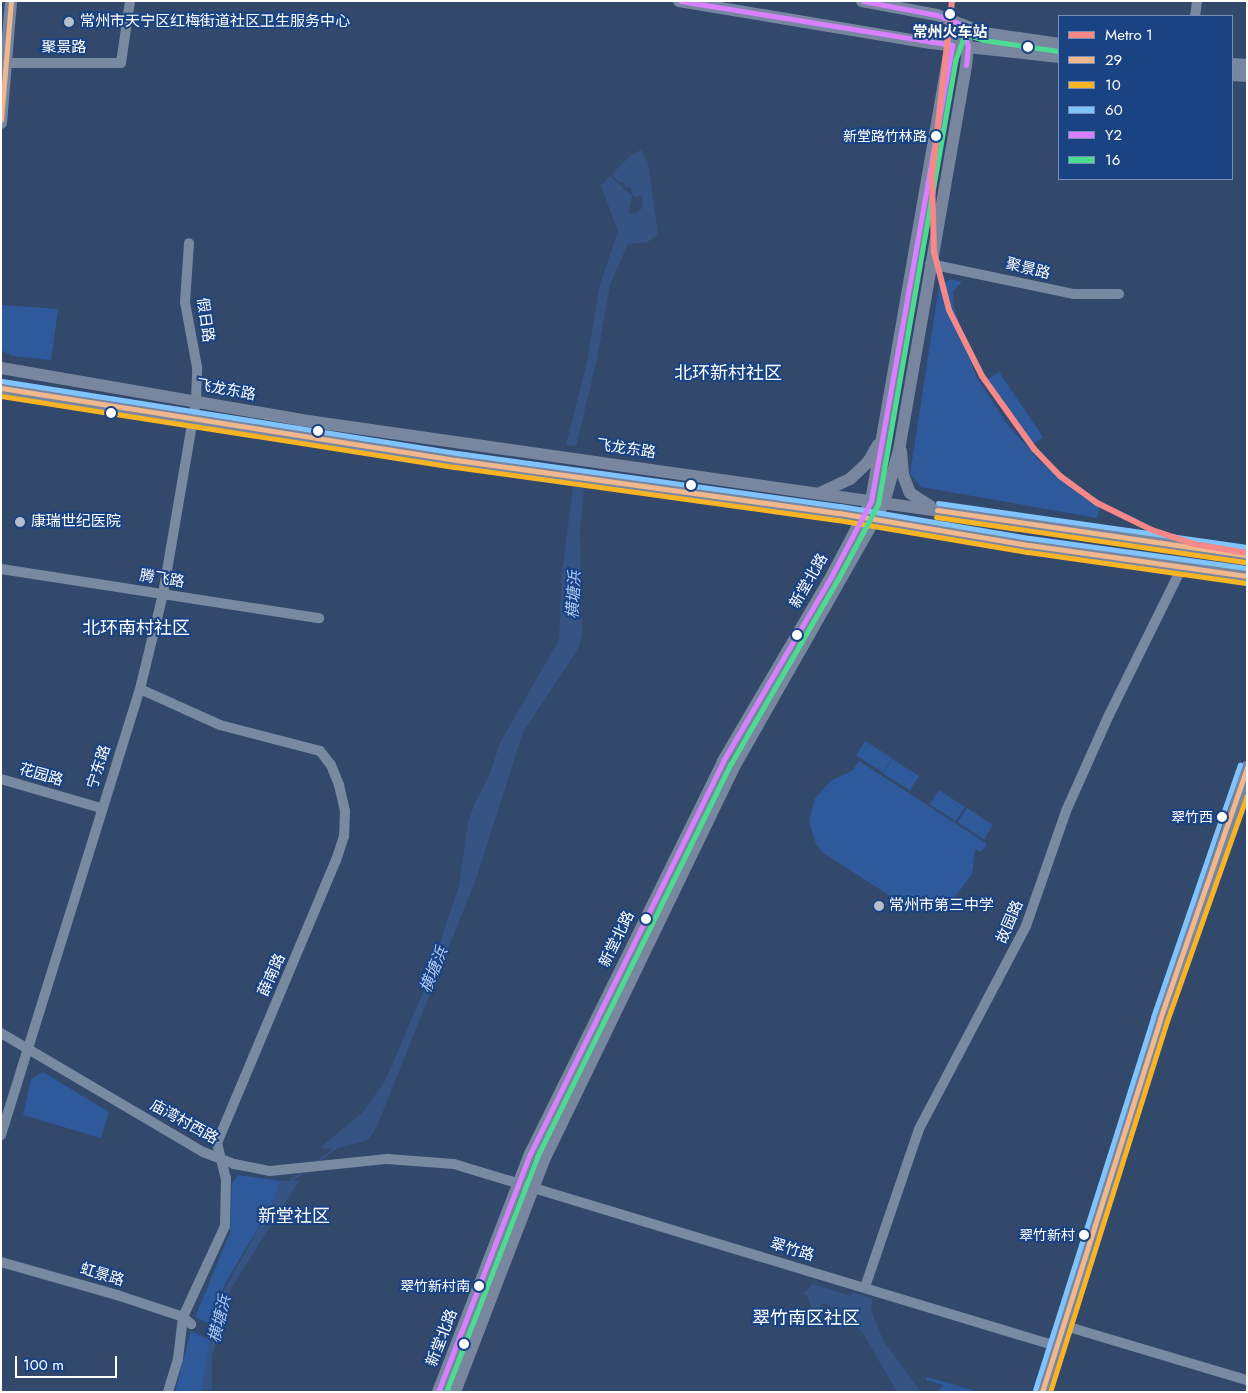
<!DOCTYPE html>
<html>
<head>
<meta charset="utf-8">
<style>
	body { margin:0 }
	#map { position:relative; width:1248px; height:1393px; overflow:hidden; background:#32496c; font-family:Jost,"Noto Sans SC",sans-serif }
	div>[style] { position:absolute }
	.green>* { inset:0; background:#2e599b; transform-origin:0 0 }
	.water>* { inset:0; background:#365483 }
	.stream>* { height:2px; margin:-1px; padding:0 1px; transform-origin:1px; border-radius:1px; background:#365483 }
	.minor>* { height:10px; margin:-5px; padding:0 5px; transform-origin:5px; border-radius:5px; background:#7889a2 }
	.major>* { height:12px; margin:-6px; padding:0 6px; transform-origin:6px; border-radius:6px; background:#78879f }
	.bus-1>* { height:5px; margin:-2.5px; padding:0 2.5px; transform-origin:2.5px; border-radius:2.5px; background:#f1b78d }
	.bus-2>* { height:5px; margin:-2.5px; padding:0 2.5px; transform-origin:2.5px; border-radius:2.5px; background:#f9b426 }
	.bus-3>* { height:5px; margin:-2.5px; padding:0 2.5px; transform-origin:2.5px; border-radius:2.5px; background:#80c4ff }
	.bus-4>* { height:5px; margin:-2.5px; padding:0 2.5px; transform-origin:2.5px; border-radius:2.5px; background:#d880ff }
	.bus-5>* { height:5px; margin:-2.5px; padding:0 2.5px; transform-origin:2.5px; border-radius:2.5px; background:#4ddb92 }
	.metro-1>* { height:6px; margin:-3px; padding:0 3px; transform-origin:3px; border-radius:3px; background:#f58989 }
	.dots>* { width:14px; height:14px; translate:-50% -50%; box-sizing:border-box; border:2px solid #1a4384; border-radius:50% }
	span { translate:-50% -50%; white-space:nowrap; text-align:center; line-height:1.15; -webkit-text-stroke:4px #1a4384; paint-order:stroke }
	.bus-label { font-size:14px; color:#fff }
	.right { translate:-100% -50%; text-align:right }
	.poi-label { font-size:15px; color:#fff }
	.left { translate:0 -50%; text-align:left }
	.stop-label { font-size:15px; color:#fff; font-weight:700 }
	.street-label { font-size:15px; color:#fff }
	.water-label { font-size:16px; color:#acc9f3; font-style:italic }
	.quarter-label { font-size:18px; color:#fff }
	.frame { position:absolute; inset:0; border:2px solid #fff; pointer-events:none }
	.legend { position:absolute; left:1058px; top:15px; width:175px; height:165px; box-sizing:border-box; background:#1a4384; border:1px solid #768eb5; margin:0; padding:6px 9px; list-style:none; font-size:15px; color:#fff }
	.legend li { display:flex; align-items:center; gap:10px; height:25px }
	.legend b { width:25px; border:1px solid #768eb5 }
	.scale { position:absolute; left:15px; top:1356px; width:102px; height:22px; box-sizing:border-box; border:2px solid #fff; border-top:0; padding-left:6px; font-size:15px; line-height:18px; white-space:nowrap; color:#fff; -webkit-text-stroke:4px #1a4384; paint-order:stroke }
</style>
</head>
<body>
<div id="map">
	<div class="green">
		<div style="clip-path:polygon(951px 279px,962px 282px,953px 291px,954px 307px,976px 376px,1007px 424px,1039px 460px,1080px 495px,1100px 507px,1097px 518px,921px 487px,910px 474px,939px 286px)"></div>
		<div style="clip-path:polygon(1px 305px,58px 309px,51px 360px,12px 356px,1px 350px)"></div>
		<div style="left:999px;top:372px;width:79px;height:18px;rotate:56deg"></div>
		<div style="left:865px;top:741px;width:32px;height:17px;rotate:32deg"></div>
		<div style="left:892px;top:759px;width:32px;height:17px;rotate:32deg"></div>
		<div style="clip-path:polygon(859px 761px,987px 844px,981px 852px,975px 849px,972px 874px,952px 901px,928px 908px,901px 903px,822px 852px,816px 844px,809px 821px,815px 798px,832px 780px,852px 771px)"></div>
		<div style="left:939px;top:790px;width:31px;height:17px;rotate:33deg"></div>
		<div style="left:967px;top:808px;width:31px;height:17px;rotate:33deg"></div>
		<div style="clip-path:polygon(43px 1072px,109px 1112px,101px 1138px,23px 1115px,31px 1079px)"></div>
		<div style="clip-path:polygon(238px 1175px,281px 1181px,272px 1204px,226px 1282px,216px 1305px,212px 1325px,195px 1317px,230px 1233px,232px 1183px)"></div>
		<div style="clip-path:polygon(191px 1331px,210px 1340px,203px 1386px,201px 1392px,175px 1392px)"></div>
		<div style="clip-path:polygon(927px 1377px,980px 1392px,937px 1392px,943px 1385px,926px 1380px)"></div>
	</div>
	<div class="water">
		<div style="clip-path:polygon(641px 150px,648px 163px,658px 234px,648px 242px,628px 244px,610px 284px,597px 359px,576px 446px,566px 445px,587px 362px,599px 288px,618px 231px,601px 186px,610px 176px,632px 196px,628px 213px,636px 213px,642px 208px,643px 196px,634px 197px,630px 187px,625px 187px,624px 182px,619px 182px,612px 174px,631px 155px)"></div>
		<div style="clip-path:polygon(573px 487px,584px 488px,580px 529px,582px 635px,578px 649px,523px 732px,476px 879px,377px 1126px,368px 1140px,334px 1149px,320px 1148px,363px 1112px,385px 1081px,422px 995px,459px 886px,468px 822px,475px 803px,490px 774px,500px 743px,559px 640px,562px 574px)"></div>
		<div style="clip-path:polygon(281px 1181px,299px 1181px,231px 1288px,212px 1356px,212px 1389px,201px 1392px,216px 1305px,272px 1204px)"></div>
		<div style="clip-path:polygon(813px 1284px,850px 1296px,853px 1292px,872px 1299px,871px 1310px,883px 1340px,921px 1392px,897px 1392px,863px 1333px,847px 1317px,834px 1313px,835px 1307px,822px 1303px,818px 1312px,812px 1310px,807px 1295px,803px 1294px)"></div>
	</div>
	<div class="stream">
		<div style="left:318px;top:1161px;width:22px;rotate:-36deg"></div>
		<div style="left:289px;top:1182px;width:19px;rotate:-36deg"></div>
	</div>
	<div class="minor">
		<div style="left:1195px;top:16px;width:15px;rotate:-82deg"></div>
		<div style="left:6px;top:63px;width:115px"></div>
		<div style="left:121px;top:63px;width:63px;rotate:-81.7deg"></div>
		<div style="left:930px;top:264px;width:146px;rotate:11.8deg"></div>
		<div style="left:1073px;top:294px;width:46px"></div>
		<div style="left:1px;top:569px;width:322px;rotate:8.8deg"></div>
		<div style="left:140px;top:689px;width:88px;rotate:24.2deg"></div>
		<div style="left:220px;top:725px;width:103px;rotate:14.6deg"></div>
		<div style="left:320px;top:751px;width:18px;rotate:52deg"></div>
		<div style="left:331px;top:765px;width:22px;rotate:68deg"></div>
		<div style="left:339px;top:785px;width:27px;rotate:77deg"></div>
		<div style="left:345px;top:811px;width:25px;rotate:92deg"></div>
		<div style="left:344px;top:836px;width:25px;rotate:108deg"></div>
		<div style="left:336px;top:860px;width:307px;rotate:112.8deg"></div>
		<div style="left:217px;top:1143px;width:36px;rotate:76deg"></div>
		<div style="left:226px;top:1178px;width:48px;rotate:91.2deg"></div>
		<div style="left:225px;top:1226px;width:100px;rotate:114.8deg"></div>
		<div style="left:183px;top:1317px;width:42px;rotate:96.8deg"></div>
		<div style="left:178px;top:1359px;width:34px;rotate:107deg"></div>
		<div style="left:1px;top:779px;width:104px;rotate:16.2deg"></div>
		<div style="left:1px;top:1033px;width:234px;rotate:30.5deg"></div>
		<div style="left:203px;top:1152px;width:33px;rotate:21deg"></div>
		<div style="left:234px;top:1164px;width:37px;rotate:11deg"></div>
		<div style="left:270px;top:1171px;width:118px;rotate:-5.9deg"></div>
		<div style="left:387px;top:1159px;width:67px;rotate:4.3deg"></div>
		<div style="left:454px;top:1164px;width:629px;rotate:16.82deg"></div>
		<div style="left:1px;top:1135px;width:467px;rotate:-72.7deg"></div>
		<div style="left:140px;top:689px;width:98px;rotate:-76.4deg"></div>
		<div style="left:163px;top:594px;width:196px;rotate:-80.3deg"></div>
		<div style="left:196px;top:401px;width:34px;rotate:-88deg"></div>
		<div style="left:197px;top:367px;width:66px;rotate:-100.5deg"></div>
		<div style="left:185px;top:302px;width:59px;rotate:-86.1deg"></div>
		<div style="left:1px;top:1262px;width:121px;rotate:15.9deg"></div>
		<div style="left:117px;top:1295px;width:70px;rotate:18.4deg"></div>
		<div style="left:183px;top:1317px;width:11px;rotate:41deg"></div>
		<div style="left:865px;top:1287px;width:167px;rotate:-71.1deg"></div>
		<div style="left:919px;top:1129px;width:229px;rotate:-62.2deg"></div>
		<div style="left:1026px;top:926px;width:122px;rotate:-70.8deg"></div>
		<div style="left:1066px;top:811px;width:105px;rotate:-65.9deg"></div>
		<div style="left:1109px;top:715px;width:165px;rotate:-63.7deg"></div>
		<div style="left:1062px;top:1325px;width:193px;rotate:16.6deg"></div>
	</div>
	<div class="major">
		<div style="left:679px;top:1px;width:255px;rotate:9.5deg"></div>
		<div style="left:931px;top:43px;width:129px;rotate:6.2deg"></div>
		<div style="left:862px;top:1px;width:76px;rotate:10.6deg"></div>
		<div style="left:937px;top:15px;width:50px;rotate:21deg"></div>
		<div style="left:984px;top:33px;width:76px;rotate:8.3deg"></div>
		<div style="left:1232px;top:64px;width:15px;rotate:4deg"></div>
		<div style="left:1232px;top:75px;width:15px;rotate:4deg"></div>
		<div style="left:1px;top:123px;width:122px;rotate:-85.3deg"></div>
		<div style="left:1px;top:368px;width:304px;rotate:9.8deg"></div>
		<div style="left:301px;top:420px;width:956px;rotate:8.12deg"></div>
		<div style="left:1px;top:388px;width:461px;rotate:9deg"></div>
		<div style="left:456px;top:460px;width:387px;rotate:7.9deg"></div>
		<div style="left:839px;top:513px;width:193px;rotate:9.6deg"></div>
		<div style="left:1029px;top:545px;width:220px;rotate:8.1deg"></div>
		<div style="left:901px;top:451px;width:24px;rotate:85deg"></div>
		<div style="left:903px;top:475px;width:19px;rotate:69deg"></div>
		<div style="left:910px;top:493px;width:24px;rotate:33deg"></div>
		<div style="left:822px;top:492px;width:31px;rotate:-25deg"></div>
		<div style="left:850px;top:479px;width:25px;rotate:-43deg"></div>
		<div style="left:868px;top:462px;width:20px;rotate:-60deg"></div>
		<div style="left:438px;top:1392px;width:255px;rotate:-68.9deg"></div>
		<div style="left:530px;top:1154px;width:438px;rotate:-63.8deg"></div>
		<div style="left:723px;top:761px;width:216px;rotate:-59.6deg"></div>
		<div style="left:832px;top:575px;width:84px;rotate:-62.2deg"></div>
		<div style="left:871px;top:501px;width:449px;rotate:-80.1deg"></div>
		<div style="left:948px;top:59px;width:37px;rotate:-71deg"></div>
		<div style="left:455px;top:1392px;width:248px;rotate:-69deg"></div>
		<div style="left:544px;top:1160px;width:437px;rotate:-64.2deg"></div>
		<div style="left:734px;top:767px;width:304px;rotate:-60.4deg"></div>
		<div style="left:884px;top:503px;width:55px;rotate:-74.2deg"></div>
		<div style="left:899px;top:450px;width:390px;rotate:-80.1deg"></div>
		<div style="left:966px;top:66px;width:20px;rotate:-84deg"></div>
		<div style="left:968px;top:46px;width:23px;rotate:-110deg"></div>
		<div style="left:1042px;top:1392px;width:391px;rotate:-72.4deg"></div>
		<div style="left:1160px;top:1019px;width:220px;rotate:-70.3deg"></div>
		<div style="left:1234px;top:812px;width:47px;rotate:-73.9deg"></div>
	</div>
	<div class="bus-1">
		<div style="left:1px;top:120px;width:119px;rotate:-85.2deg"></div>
		<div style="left:1px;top:388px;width:461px;rotate:9deg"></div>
		<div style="left:456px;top:460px;width:387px;rotate:7.9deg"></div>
		<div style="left:839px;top:513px;width:193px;rotate:9.6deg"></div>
		<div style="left:1029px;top:545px;width:220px;rotate:8.1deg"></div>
		<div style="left:937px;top:510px;width:313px;rotate:8.3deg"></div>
		<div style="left:1042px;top:1392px;width:391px;rotate:-72.4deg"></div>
		<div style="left:1160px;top:1019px;width:266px;rotate:-70.9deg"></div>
	</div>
	<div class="bus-2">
		<div style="left:1px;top:396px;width:460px;rotate:8.9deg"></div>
		<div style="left:455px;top:467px;width:387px;rotate:7.9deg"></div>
		<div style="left:838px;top:520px;width:193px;rotate:9.6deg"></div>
		<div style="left:1028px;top:552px;width:220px;rotate:8.1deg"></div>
		<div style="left:936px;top:517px;width:313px;rotate:8.3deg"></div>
		<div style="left:1050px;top:1392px;width:389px;rotate:-72.5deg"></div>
		<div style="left:1167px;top:1021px;width:240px;rotate:-70.5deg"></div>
	</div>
	<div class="bus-3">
		<div style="left:2px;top:381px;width:461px;rotate:9deg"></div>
		<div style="left:457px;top:453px;width:387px;rotate:7.9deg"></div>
		<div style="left:840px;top:506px;width:193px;rotate:9.6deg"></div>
		<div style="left:1030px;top:538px;width:219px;rotate:7.9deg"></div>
		<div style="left:938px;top:503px;width:312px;rotate:8.1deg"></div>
		<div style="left:1035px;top:1390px;width:391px;rotate:-72.4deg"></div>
		<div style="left:1153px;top:1017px;width:267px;rotate:-71deg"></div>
	</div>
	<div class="bus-4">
		<div style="left:863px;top:1px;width:75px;rotate:10.7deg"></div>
		<div style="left:937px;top:15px;width:25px;rotate:21deg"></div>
		<div style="left:960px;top:24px;width:23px;rotate:70deg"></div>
		<div style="left:968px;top:46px;width:19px;rotate:96deg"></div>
		<div style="left:438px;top:1392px;width:255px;rotate:-68.9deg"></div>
		<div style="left:530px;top:1154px;width:438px;rotate:-63.8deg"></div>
		<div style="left:723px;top:761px;width:216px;rotate:-59.6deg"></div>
		<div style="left:832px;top:575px;width:84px;rotate:-62.2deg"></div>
		<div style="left:871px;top:501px;width:463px;rotate:-79.9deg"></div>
		<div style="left:952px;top:45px;width:275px;rotate:-170.8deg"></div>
	</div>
	<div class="bus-5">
		<div style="left:446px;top:1392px;width:252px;rotate:-68.8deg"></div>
		<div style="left:537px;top:1157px;width:437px;rotate:-63.8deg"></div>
		<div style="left:730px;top:765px;width:215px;rotate:-59.9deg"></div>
		<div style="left:838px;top:579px;width:85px;rotate:-61.9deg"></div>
		<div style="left:878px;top:504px;width:450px;rotate:-80.1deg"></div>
		<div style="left:955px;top:61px;width:29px;rotate:-70deg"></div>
		<div style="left:965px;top:34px;width:19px;rotate:18deg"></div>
		<div style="left:983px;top:40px;width:76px;rotate:8.3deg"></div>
	</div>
	<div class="metro-1">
		<div style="left:952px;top:1px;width:177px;rotate:96.5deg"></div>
		<div style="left:932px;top:177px;width:75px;rotate:88.5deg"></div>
		<div style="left:934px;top:252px;width:60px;rotate:75.5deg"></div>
		<div style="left:949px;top:310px;width:74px;rotate:63.4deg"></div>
		<div style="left:982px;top:376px;width:90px;rotate:54.5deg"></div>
		<div style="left:1034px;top:449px;width:37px;rotate:46deg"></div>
		<div style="left:1060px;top:476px;width:46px;rotate:36.1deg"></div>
		<div style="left:1097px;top:503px;width:61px;rotate:26.1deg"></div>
		<div style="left:1152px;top:530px;width:44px;rotate:18.4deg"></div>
		<div style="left:1194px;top:544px;width:54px;rotate:9.6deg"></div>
	</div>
	<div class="dots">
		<div style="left:950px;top:14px;background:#fff"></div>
		<div style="left:69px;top:22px;background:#b7bfcc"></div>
		<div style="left:1028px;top:47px;background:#fff"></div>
		<div style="left:936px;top:136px;background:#fff"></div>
		<div style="left:111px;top:413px;background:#fff"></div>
		<div style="left:318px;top:431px;background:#fff"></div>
		<div style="left:691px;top:485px;background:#fff"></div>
		<div style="left:20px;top:522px;background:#b7bfcc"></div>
		<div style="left:797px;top:635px;background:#fff"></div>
		<div style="left:1222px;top:817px;background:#fff"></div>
		<div style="left:879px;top:906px;background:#b7bfcc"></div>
		<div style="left:646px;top:919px;background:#fff"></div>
		<div style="left:1084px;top:1235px;background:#fff"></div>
		<div style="left:479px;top:1286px;background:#fff"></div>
		<div style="left:464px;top:1344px;background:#fff"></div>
	</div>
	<div class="bus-label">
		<span class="right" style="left:927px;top:136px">新堂路竹林路</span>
		<span class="right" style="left:1213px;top:817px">翠竹西</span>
		<span class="right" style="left:1075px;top:1235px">翠竹新村</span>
		<span class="right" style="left:470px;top:1286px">翠竹新村南</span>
	</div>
	<div class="poi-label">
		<span class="left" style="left:80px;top:22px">常州市天宁区红梅街道社区卫生服务中心</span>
		<span class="left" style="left:31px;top:522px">康瑞世纪医院</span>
		<span class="left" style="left:889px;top:906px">常州市第三中学</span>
	</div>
	<div class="stop-label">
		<span style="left:950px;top:33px">常州火车站</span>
	</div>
	<div class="street-label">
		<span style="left:64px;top:48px">聚景路</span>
		<span style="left:1028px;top:269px;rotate:14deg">聚景路</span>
		<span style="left:205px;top:320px;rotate:82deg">假日路</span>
		<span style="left:226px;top:390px;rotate:10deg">飞龙东路</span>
		<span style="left:626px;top:449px;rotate:8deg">飞龙东路</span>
		<span style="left:162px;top:579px;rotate:9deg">腾飞路</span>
		<span style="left:809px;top:581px;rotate:-60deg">新堂北路</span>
		<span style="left:99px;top:767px;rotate:-72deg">宁东路</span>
		<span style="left:41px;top:775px;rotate:16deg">花园路</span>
		<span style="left:1010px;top:922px;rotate:-67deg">故园路</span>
		<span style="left:617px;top:939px;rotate:-64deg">新堂北路</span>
		<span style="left:272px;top:975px;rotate:-66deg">薛南路</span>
		<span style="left:184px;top:1122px;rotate:29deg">庙湾村西路</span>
		<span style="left:792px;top:1250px;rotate:17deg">翠竹路</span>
		<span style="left:102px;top:1275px;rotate:17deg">虹景路</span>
		<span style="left:442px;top:1338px;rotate:-69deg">新堂北路</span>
	</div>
	<div class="water-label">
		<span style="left:574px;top:595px;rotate:-87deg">横塘浜</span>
		<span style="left:434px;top:970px;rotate:-68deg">横塘浜</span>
		<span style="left:220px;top:1319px;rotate:-76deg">横塘浜</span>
	</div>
	<div class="quarter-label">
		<span style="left:728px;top:373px">北环新村社区</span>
		<span style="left:136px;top:628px">北环南村社区</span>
		<span style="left:294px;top:1216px">新堂社区</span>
		<span style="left:806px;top:1318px">翠竹南区社区</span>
	</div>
	<div class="frame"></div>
	<ul class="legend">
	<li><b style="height:6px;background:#f58989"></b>Metro 1</li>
	<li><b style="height:6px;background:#f1b78d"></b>29</li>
	<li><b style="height:6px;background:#f9b426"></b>10</li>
	<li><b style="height:6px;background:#80c4ff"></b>60</li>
	<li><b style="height:6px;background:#d880ff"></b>Y2</li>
	<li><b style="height:6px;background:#4ddb92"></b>16</li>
	</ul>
	<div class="scale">100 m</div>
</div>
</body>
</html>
